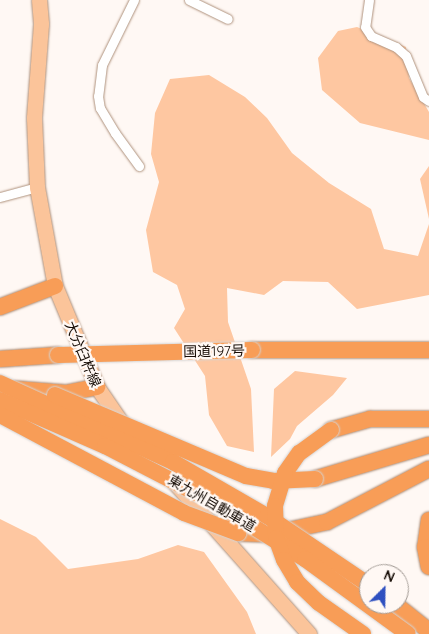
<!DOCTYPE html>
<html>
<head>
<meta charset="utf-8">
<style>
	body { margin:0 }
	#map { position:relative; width:429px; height:634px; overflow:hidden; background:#fff8f4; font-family:Quicksand,"Noto Sans JP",sans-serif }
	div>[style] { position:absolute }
	.green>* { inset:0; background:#fec7a1 }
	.roads { filter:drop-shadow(0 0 1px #af927d) drop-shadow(0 0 1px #af927d) }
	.street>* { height:9px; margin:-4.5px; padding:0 4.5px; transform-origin:4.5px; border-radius:4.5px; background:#fff }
	.primary>* { height:15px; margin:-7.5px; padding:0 7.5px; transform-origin:7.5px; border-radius:7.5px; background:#fbc49a }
	.highway>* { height:16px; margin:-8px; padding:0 8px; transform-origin:8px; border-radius:8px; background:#f89d57 }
	.bridges { filter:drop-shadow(0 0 1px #d5d3d2) drop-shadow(0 0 1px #d5d3d2) }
	.highway-bridge>* { height:16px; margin:-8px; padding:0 8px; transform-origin:8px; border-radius:8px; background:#f89d57 }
	span { translate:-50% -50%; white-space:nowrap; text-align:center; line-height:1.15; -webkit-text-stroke:4.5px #fff8f4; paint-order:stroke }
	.street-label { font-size:14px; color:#160c05 }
	.north { position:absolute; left:359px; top:564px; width:50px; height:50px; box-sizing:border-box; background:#fff8f4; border:1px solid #a29a94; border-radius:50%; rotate:23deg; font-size:14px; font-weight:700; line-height:20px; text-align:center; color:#160c05 }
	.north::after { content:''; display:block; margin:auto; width:18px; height:22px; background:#2f50c0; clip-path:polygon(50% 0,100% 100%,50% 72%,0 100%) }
</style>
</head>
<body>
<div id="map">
	<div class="green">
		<div style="clip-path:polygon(357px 27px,406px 47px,409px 78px,429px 112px,429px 140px,360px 123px,322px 90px,318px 58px,338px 31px)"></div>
		<div style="clip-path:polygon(209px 75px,245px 97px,267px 118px,292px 153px,329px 183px,371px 209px,384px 249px,418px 256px,429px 224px,429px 295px,357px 309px,328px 282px,283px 281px,264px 295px,227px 288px,228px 322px,251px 389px,254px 452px,227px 446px,209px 415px,205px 376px,174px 328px,185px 309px,177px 285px,153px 272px,146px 230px,159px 182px,151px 154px,155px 113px,170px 79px)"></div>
		<div style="clip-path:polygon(429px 166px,429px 219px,420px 179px)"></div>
		<div style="clip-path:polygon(295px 371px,347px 378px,333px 395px,297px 426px,290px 439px,271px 457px,274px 389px)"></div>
		<div style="clip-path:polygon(0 519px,36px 537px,68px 569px,138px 559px,178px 545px,204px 552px,247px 612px,256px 634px,0 634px)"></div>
	</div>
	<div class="roads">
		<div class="street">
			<div style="left:134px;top:0;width:72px;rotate:116.2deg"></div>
			<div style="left:102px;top:65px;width:31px;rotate:97deg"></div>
			<div style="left:98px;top:96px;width:12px;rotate:81deg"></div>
			<div style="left:100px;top:108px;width:29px;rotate:59deg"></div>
			<div style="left:115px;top:133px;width:41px;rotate:54deg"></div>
			<div style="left:189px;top:0;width:43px;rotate:26deg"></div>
			<div style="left:369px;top:0;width:27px;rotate:98deg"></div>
			<div style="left:365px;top:27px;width:11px;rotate:56deg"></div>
			<div style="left:371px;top:36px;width:27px;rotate:24deg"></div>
			<div style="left:396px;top:47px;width:13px;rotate:42deg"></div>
			<div style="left:406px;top:56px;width:44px;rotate:67.5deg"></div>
			<div style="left:423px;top:97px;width:7px;rotate:34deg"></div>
			<div style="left:0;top:197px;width:38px;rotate:-15deg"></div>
		</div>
		<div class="primary">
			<div style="left:39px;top:0;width:24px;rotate:85deg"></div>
			<div style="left:41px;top:24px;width:94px;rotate:94.3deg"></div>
			<div style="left:34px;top:118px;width:69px;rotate:87.5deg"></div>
			<div style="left:37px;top:187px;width:101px;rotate:79.7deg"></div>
			<div style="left:55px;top:286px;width:109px;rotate:67.4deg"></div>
			<div style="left:97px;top:387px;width:46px;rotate:55.6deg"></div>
			<div style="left:175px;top:483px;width:202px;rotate:48.4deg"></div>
		</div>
		<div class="highway">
			<div style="left:0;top:307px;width:59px;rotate:-20.9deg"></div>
			<div style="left:252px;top:350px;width:177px"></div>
			<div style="left:0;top:359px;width:58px;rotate:-3.9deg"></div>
			<div style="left:15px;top:389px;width:51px;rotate:4.5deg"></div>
			<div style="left:66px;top:393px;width:32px;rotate:-11deg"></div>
			<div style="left:331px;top:430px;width:41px;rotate:-15.8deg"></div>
			<div style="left:370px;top:419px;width:59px"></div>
			<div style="left:315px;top:479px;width:119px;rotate:-16.6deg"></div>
			<div style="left:429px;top:520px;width:27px;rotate:98deg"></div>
			<div style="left:425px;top:547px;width:20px;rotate:79deg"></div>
			<div style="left:238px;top:533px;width:33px;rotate:2deg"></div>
			<div style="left:271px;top:534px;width:57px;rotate:-12.1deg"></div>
			<div style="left:327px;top:522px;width:115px;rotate:-27.5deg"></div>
			<div style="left:395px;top:604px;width:43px;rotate:38.5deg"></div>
		</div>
	</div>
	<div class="bridges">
		<div class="highway-bridge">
			<div style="left:58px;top:355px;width:194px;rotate:-1.5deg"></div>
			<div style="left:0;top:383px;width:190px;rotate:24.5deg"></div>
			<div style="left:173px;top:462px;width:108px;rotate:29.9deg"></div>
			<div style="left:267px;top:516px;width:123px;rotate:34.1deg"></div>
			<div style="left:55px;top:395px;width:207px;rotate:23deg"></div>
			<div style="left:246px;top:476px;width:27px;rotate:10deg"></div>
			<div style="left:273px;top:481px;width:42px;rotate:-2.7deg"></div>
			<div style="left:0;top:400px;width:115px;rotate:23.7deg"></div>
			<div style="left:105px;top:446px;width:126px;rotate:27.4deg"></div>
			<div style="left:217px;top:504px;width:104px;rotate:32deg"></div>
			<div style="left:305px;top:559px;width:127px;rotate:36.1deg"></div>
			<div style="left:0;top:415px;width:208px;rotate:28deg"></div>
			<div style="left:184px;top:513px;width:58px;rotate:20.3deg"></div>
			<div style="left:331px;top:430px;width:39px;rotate:144deg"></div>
			<div style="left:299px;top:453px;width:24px;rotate:125deg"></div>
			<div style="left:285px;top:473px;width:34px;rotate:107deg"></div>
			<div style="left:275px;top:506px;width:32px;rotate:88deg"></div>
			<div style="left:276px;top:538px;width:23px;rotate:70deg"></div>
			<div style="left:284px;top:560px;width:26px;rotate:59deg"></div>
			<div style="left:297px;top:582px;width:30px;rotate:44deg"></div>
			<div style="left:319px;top:603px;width:54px;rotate:35.2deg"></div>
		</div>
	</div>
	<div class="street-label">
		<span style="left:214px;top:351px;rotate:-1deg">国道197号</span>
		<span style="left:83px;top:354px;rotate:67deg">大分臼杵線</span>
		<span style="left:212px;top:503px;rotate:30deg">東九州自動車道</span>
	</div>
	<div class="north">N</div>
</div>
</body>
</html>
